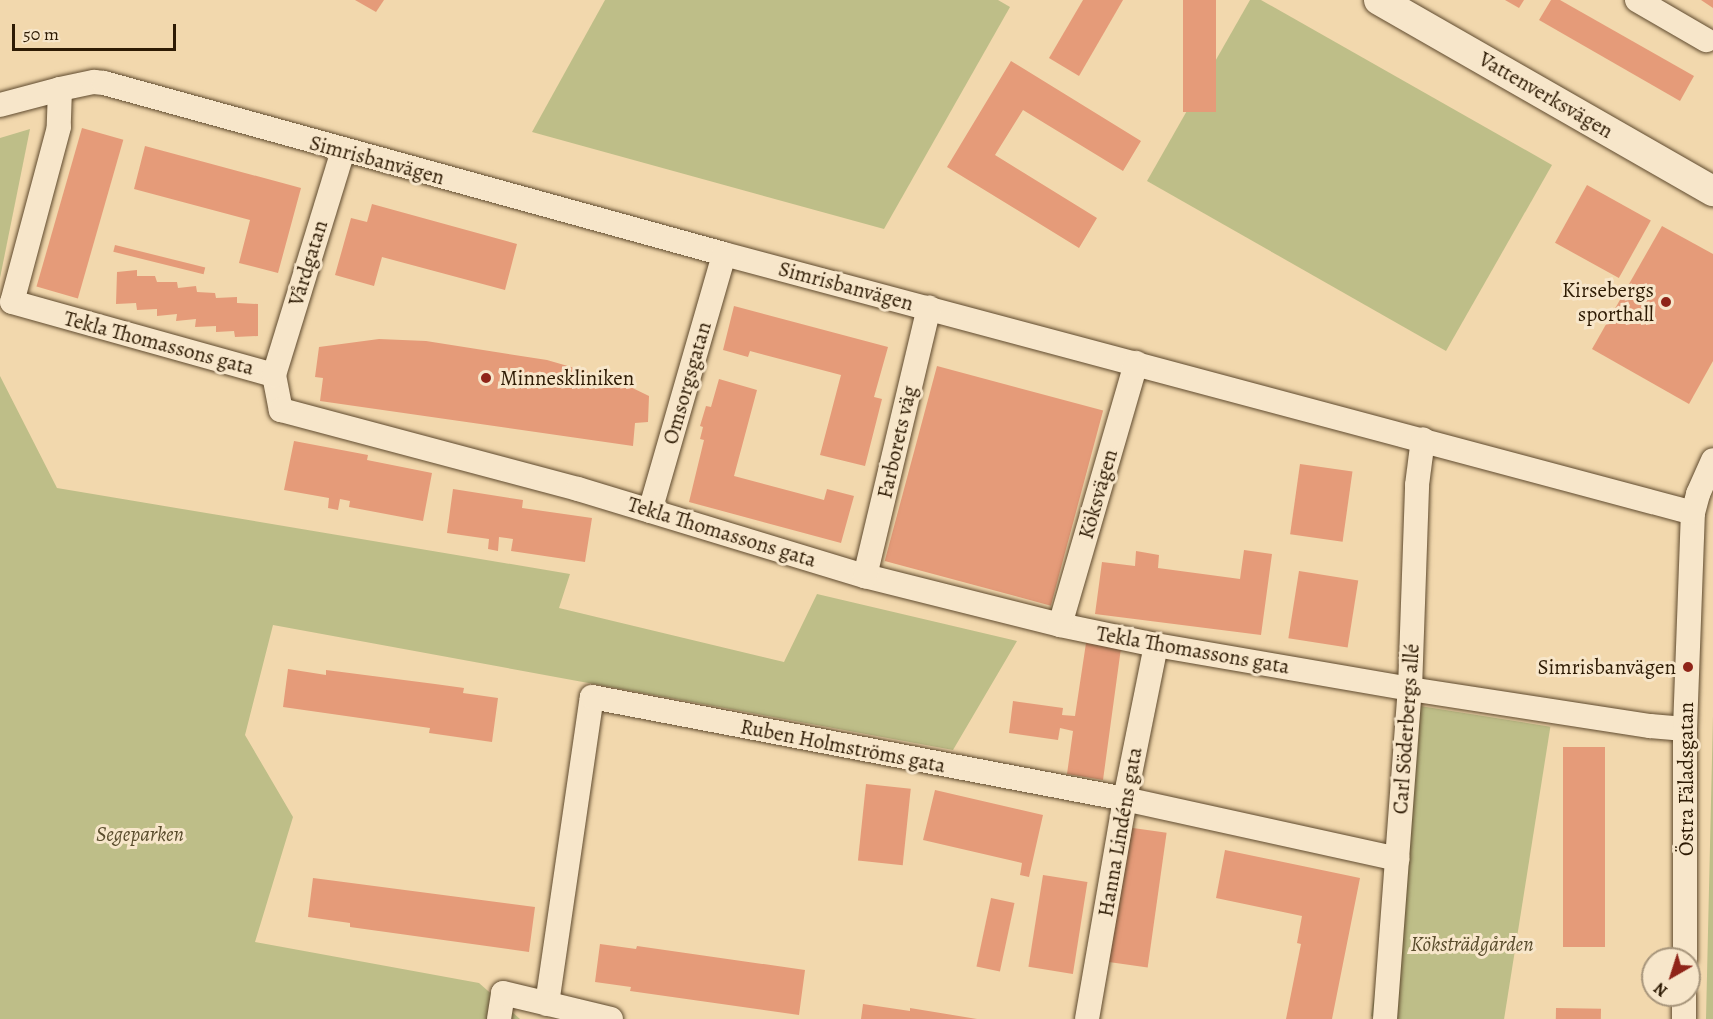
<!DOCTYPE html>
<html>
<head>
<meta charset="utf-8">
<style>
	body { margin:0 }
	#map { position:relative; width:1713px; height:1019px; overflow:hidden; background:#f2d8ad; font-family:Alegreya,serif }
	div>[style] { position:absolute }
	.green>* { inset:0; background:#bebe88; transform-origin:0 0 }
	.building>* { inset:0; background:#e59b79; transform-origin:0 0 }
	.roads { filter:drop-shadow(0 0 2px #5f4a2e) drop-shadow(0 0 2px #5f4a2e) }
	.minor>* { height:24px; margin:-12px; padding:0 12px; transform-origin:12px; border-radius:12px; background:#f7e6ca }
	.tertiary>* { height:30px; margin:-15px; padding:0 15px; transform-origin:15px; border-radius:15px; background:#f7e6ca }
	.dots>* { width:16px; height:16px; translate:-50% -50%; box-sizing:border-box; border:3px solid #f7e6ca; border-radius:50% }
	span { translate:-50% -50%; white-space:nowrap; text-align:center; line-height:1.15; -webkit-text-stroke:6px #f7e6ca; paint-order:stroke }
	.street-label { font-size:21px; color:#2e1b04 }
	.poi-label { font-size:21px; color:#2e1b04 }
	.right { translate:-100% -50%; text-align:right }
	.left { translate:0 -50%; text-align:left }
	.park-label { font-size:21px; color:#594c2c; font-style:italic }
	.north { position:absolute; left:1641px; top:947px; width:60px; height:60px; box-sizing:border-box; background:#f7e6ca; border:2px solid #a7957b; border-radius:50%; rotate:219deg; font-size:16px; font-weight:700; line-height:24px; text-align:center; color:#2e1b04 }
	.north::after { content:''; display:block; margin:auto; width:21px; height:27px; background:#8f2418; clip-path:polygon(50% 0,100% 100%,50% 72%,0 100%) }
	.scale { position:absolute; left:12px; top:24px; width:164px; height:27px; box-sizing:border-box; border:3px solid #2e1b04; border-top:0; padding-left:8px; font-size:18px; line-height:21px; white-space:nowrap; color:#2e1b04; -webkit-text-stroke:4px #f7e6ca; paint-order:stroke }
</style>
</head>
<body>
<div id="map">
	<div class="green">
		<div style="clip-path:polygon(605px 0,998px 0,1010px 7px,884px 229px,532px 132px)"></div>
		<div style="clip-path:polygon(1250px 0,1261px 0,1552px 165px,1446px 351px,1147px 181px)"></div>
		<div style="clip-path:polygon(30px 129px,0 278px,0 138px)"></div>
		<div style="clip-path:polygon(0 376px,57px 488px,570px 574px,559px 608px,784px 662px,817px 594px,1017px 641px,953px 750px,273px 625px,245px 735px,293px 817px,255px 942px,479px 983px,520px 1019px,0 1019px)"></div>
		<div style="clip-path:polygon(1713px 669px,1713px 1019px,1706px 1019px,1713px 715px)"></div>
		<div style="left:1420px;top:706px;width:132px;height:314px;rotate:9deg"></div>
	</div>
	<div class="building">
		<div style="clip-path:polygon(355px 0,384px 0,376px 12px)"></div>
		<div style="clip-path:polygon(1083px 0,1123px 0,1079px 76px,1049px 58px)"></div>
		<div style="left:1183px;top:0;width:33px;height:112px"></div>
		<div style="clip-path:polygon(1505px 0,1524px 0,1519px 8px)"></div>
		<div style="clip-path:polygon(1551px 0,1560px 0,1694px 76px,1680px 101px,1539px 20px)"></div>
		<div style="clip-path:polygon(1701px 0,1713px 0,1713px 8px)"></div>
		<div style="clip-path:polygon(1011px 61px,1141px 141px,1123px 171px,1023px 110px,995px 155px,1097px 218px,1079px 248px,947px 167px)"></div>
		<div style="left:82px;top:128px;width:43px;height:165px;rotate:16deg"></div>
		<div style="clip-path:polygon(145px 146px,301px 188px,278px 273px,239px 263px,250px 220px,134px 189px)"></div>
		<div style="left:1587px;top:185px;width:73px;height:66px;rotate:29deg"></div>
		<div style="clip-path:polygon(372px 204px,517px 244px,505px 290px,382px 257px,374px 286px,335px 275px,351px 218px,367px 222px)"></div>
		<div style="clip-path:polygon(1662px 226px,1713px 254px,1713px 361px,1689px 404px,1592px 349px)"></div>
		<div style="left:115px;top:245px;width:93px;height:7px;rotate:14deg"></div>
		<div style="clip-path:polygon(137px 270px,137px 276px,155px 276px,157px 282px,177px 282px,178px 288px,196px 286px,197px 292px,215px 293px,216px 298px,237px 297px,237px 303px,258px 304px,258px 336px,235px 337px,234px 331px,216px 332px,216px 326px,195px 327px,196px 319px,176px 321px,177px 314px,157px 316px,157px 309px,137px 310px,136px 303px,116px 304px,117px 272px)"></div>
		<div style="clip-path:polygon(734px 306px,888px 347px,874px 397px,882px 399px,865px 466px,820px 455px,841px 375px,750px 351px,748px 357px,723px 350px)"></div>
		<div style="clip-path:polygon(379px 339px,426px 341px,547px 360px,616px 380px,649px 396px,648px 422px,635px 423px,633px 446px,320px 401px,323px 378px,315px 377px,319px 347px)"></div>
		<div style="left:937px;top:366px;width:172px;height:202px;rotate:15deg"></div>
		<div style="clip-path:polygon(719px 379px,757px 390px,734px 476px,824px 500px,827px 489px,854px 496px,841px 543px,689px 502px,704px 440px,700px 439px,703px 427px,700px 426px,706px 406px,711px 407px)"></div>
		<div style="clip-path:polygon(294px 441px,368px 455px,367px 460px,432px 473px,423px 521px,349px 507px,350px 501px,340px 499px,338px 510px,328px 508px,329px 498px,284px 490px)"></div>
		<div style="left:1300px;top:464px;width:53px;height:71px;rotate:8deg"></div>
		<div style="clip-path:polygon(453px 489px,523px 500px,522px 508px,592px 518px,585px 562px,511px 551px,513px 539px,499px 537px,498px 551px,488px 549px,489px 539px,447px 533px)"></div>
		<div style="clip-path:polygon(1244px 550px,1272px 554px,1261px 635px,1095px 614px,1102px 562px,1135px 566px,1136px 551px,1159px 555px,1158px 568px,1240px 579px)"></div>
		<div style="left:1299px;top:571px;width:60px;height:68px;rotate:9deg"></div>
		<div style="clip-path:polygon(1086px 643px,1121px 648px,1103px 780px,1067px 774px,1073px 731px,1060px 728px,1058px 740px,1009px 733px,1013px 701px,1063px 708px,1062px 715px,1075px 716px)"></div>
		<div style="clip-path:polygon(288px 669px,326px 675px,326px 670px,435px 684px,464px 688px,463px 693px,498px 698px,492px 742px,429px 733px,430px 728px,283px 707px)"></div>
		<div style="left:1563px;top:747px;width:42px;height:200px"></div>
		<div style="left:866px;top:784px;width:45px;height:77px;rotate:6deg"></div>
		<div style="clip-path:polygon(935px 790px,1043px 815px,1029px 877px,1020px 875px,1022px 863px,923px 840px)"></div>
		<div style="left:1126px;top:827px;width:41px;height:136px;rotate:8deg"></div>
		<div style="clip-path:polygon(1225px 850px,1360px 878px,1332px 1019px,1286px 1019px,1301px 944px,1297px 943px,1302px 916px,1216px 898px)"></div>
		<div style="left:1043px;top:875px;width:45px;height:93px;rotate:9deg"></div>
		<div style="clip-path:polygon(313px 878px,535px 907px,529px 952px,350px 927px,350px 923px,308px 917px)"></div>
		<div style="left:991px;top:898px;width:24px;height:70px;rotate:12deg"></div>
		<div style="clip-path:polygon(600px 944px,636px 949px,637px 946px,805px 970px,799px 1015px,630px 991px,631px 987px,595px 982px)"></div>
		<div style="clip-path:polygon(863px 1004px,910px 1011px,910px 1008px,977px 1019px,861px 1019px)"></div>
		<div style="left:1556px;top:1008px;width:45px;height:11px;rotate:1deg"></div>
	</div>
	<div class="roads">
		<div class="minor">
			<div style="left:1637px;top:0;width:80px;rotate:30.1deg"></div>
			<div style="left:60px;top:89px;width:38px;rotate:92deg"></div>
			<div style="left:59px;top:127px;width:181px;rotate:105deg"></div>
			<div style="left:12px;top:302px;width:272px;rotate:15.6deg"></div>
			<div style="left:274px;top:375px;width:36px;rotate:79deg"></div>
			<div style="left:281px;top:410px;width:307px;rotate:14.9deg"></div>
			<div style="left:578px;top:489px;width:300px;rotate:16.9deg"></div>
			<div style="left:865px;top:576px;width:201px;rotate:14.1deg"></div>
			<div style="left:1060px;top:625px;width:98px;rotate:11.8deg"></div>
			<div style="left:1156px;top:645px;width:258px;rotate:9.8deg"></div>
			<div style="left:1410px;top:689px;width:243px;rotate:8.8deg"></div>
			<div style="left:1650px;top:726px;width:35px;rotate:5deg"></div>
			<div style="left:0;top:105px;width:62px;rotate:-14.9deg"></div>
			<div style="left:60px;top:89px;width:35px;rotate:-12deg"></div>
			<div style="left:94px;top:82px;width:10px;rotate:6deg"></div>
			<div style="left:104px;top:83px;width:643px;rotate:15.42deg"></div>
			<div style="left:724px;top:254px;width:1003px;rotate:14.96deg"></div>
			<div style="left:274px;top:375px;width:234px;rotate:-72.9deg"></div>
			<div style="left:650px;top:511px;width:267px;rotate:-73.9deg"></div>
			<div style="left:865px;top:576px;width:276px;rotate:-76.6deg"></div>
			<div style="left:1060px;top:625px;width:273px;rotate:-73.8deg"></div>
			<div style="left:1685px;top:959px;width:230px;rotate:-90deg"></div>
			<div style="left:1685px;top:729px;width:216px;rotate:-87.9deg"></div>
			<div style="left:1693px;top:513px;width:20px;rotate:-75deg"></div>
			<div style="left:1698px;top:494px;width:37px;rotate:-66deg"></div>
			<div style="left:547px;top:1004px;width:310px;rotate:-81.7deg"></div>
			<div style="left:592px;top:697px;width:543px;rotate:10.83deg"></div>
			<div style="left:1125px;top:799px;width:279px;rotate:12.4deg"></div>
			<div style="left:499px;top:1019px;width:26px;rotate:-81deg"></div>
			<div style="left:503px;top:993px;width:111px;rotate:13.5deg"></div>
			<div style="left:1087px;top:1019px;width:223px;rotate:-80.2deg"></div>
			<div style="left:1125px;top:799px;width:157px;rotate:-78.6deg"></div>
			<div style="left:1385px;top:1019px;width:331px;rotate:-85.7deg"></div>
			<div style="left:1410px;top:689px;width:204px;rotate:-88deg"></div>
			<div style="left:1417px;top:485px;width:46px;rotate:-82.6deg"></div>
			<div style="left:1684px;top:1019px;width:24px;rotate:-90deg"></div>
		</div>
		<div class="tertiary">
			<div style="left:1379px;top:0;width:385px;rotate:29.8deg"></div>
		</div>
	</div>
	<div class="dots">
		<div style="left:1666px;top:302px;background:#8f2418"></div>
		<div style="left:486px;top:378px;background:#8f2418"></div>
		<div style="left:1688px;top:667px;background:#8f2418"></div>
	</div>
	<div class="street-label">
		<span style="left:1546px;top:95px;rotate:30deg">Vattenverksvägen</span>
		<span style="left:377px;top:160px;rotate:15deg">Simrisbanvägen</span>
		<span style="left:308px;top:263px;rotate:-73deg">Vårdgatan</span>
		<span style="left:846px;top:286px;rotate:15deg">Simrisbanvägen</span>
		<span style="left:159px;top:343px;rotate:15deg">Tekla Thomassons gata</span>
		<span style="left:687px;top:383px;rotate:-74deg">Omsorgsgatan</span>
		<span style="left:897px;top:442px;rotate:-77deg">Farborets väg</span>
		<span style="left:1098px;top:494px;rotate:-74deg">Köksvägen</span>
		<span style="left:722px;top:532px;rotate:17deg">Tekla Thomassons gata</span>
		<span style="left:1193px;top:650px;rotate:10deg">Tekla Thomassons gata</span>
		<span style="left:1406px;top:729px;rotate:-86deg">Carl Söderbergs allé</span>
		<span style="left:843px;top:746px;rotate:11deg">Ruben Holmströms gata</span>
		<span style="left:1686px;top:779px;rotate:-90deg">Östra Fäladsgatan</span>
		<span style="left:1120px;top:832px;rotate:-80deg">Hanna Lindéns gata</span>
	</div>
	<div class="poi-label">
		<span class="right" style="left:1654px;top:302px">Kirsebergs<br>sporthall</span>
		<span class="left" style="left:500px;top:378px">Minneskliniken</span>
		<span class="right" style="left:1676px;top:667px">Simrisbanvägen</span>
	</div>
	<div class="park-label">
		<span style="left:140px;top:834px">Segeparken</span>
		<span style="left:1472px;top:944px">Köksträdgården</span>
	</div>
	<div class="north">N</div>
	<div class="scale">50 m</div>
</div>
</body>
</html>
